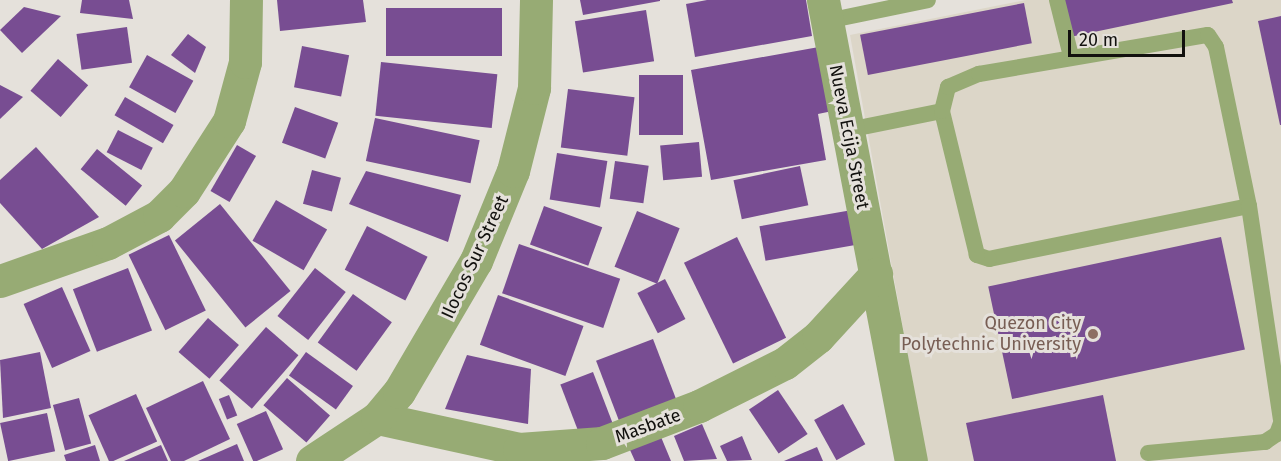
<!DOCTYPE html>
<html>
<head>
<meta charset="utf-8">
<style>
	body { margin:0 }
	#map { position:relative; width:1281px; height:461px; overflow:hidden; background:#e5e1db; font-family:"Fira Sans",sans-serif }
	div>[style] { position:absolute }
	.built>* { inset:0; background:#dcd6c8 }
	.building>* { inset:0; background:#784d92; transform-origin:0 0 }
	.lane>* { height:16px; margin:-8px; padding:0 8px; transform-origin:8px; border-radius:8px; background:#97ab74 }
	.street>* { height:33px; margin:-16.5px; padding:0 16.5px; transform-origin:16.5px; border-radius:16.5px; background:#97ab74 }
	.dots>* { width:16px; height:16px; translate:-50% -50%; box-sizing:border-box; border:3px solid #e5e1db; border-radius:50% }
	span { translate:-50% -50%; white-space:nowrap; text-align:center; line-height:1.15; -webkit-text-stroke:6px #e5e1db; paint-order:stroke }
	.street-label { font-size:18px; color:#12110e }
	.education-label { font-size:18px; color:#785e54 }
	.right { translate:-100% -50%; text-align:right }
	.scale { position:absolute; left:1068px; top:30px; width:117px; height:27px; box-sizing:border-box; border:3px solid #12110e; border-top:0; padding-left:8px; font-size:18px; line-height:21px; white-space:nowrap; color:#12110e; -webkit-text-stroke:4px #e5e1db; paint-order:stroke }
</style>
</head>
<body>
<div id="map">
	<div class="built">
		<div style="clip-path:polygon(1026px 0,1281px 0,1281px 461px,927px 461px,850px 35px)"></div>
	</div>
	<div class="building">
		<div style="clip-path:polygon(82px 0,129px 0,133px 19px,80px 13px)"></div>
		<div style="clip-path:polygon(277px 0,363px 0,366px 22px,280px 31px)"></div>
		<div style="clip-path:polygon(580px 0,660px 0,660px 1px,583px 15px)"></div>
		<div style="clip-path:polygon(707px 0,806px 0,812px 36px,695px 57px,686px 4px)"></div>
		<div style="clip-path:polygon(1063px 0,1232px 0,1233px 3px,1070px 37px)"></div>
		<div style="left:1024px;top:3px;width:41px;height:167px;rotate:79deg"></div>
		<div style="clip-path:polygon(24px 7px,61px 16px,22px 53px,0 30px)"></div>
		<div style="left:386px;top:8px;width:116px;height:48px"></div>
		<div style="left:646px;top:10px;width:52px;height:72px;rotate:81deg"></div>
		<div style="clip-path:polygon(1281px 16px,1281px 125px,1280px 125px,1258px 21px)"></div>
		<div style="left:127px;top:27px;width:36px;height:51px;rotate:82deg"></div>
		<div style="clip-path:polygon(188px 34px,206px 47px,195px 73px,171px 55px)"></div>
		<div style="clip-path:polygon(830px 45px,842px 109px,818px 114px,826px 160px,711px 180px,691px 70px)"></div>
		<div style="left:302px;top:46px;width:48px;height:42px;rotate:11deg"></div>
		<div style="left:147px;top:55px;width:53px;height:37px;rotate:29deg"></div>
		<div style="left:58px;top:59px;width:40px;height:42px;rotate:41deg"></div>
		<div style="left:381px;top:62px;width:117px;height:54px;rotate:6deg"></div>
		<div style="left:683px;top:75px;width:60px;height:44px;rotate:90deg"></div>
		<div style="clip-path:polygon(0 85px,23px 97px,0 119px)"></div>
		<div style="left:568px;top:89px;width:67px;height:59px;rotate:7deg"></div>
		<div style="left:125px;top:97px;width:56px;height:21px;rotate:30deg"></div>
		<div style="left:295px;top:107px;width:46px;height:38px;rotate:20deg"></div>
		<div style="left:375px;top:118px;width:107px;height:44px;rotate:12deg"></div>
		<div style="left:118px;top:130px;width:39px;height:25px;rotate:27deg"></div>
		<div style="left:699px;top:142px;width:35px;height:39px;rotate:85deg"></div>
		<div style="left:237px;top:145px;width:22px;height:53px;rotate:30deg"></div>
		<div style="clip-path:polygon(36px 147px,99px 217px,42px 249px,0 203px,0 180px)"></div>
		<div style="left:97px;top:149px;width:58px;height:26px;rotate:39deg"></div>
		<div style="left:557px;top:153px;width:51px;height:47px;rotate:9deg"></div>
		<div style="left:615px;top:161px;width:34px;height:38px;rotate:8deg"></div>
		<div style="left:800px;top:166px;width:40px;height:68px;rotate:78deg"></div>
		<div style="left:312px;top:170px;width:30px;height:35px;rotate:15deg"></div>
		<div style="clip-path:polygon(366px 171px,461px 195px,448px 242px,349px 204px)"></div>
		<div style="left:276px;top:200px;width:59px;height:47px;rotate:30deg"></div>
		<div style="left:220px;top:204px;width:112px;height:58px;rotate:51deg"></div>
		<div style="left:544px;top:206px;width:62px;height:41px;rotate:20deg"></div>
		<div style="left:852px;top:210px;width:35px;height:94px;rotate:80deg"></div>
		<div style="left:637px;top:211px;width:46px;height:60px;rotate:22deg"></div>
		<div style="left:367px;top:226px;width:68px;height:49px;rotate:27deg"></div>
		<div style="left:169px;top:235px;width:84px;height:45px;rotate:64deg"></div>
		<div style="left:737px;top:237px;width:112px;height:59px;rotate:64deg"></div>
		<div style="left:1221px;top:237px;width:115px;height:238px;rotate:78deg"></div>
		<div style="left:519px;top:244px;width:107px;height:52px;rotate:19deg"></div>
		<div style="left:128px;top:268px;width:67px;height:59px;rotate:69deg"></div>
		<div style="left:315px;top:268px;width:39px;height:61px;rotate:38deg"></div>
		<div style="left:665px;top:279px;width:45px;height:31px;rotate:63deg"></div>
		<div style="left:62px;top:287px;width:70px;height:42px;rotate:66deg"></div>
		<div style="left:353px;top:294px;width:48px;height:60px;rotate:36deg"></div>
		<div style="left:498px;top:295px;width:91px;height:53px;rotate:20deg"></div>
		<div style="left:208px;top:318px;width:41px;height:45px;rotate:41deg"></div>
		<div style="left:266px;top:327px;width:43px;height:71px;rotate:41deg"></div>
		<div style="left:653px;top:339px;width:75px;height:61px;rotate:69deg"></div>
		<div style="clip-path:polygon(40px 352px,51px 408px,3px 418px,0 360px)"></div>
		<div style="left:306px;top:352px;width:58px;height:29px;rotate:36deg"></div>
		<div style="clip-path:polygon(467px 355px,531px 369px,528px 424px,445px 409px)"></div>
		<div style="left:593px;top:372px;width:58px;height:35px;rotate:69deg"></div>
		<div style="left:287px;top:378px;width:57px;height:36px;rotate:41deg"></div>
		<div style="clip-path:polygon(203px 381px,230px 439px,184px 461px,171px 461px,146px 408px)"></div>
		<div style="left:778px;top:390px;width:53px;height:35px;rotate:56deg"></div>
		<div style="left:136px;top:394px;width:52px;height:52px;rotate:66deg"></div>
		<div style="left:229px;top:395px;width:22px;height:11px;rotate:68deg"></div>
		<div style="clip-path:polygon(1103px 395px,1116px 461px,974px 461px,966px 423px)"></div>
		<div style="left:79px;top:398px;width:47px;height:27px;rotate:75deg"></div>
		<div style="left:843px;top:404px;width:46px;height:33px;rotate:61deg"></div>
		<div style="left:266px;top:411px;width:42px;height:32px;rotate:66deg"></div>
		<div style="left:47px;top:413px;width:39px;height:48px;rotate:78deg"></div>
		<div style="clip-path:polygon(702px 424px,717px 459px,684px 461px,674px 436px)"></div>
		<div style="clip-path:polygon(742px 436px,752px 460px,727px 461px,720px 446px)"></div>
		<div style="clip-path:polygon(661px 437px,671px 461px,635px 461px,630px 450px)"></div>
		<div style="clip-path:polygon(237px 444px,244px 461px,198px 461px)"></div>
		<div style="clip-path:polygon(95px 445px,100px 461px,66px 461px,64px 455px)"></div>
		<div style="clip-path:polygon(161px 445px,168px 461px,124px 461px)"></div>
		<div style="clip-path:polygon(817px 447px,823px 461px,784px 461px)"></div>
	</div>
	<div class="lane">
		<div style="left:1057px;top:0;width:58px;rotate:76deg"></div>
		<div style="left:827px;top:21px;width:103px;rotate:-11.7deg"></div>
		<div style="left:848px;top:130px;width:96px;rotate:-11.4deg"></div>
		<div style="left:1249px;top:206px;width:265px;rotate:168.5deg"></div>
		<div style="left:989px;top:259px;width:13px;rotate:-162deg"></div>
		<div style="left:977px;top:255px;width:148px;rotate:-103.7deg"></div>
		<div style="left:942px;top:111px;width:25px;rotate:-76deg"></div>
		<div style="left:948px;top:87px;width:34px;rotate:-23deg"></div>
		<div style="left:979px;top:74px;width:232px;rotate:-9.7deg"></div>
		<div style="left:1208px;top:35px;width:14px;rotate:56deg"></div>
		<div style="left:1216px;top:47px;width:162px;rotate:78.3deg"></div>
		<div style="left:1249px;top:206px;width:215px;rotate:81.5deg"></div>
		<div style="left:1148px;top:453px;width:118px;rotate:-5.4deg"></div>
		<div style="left:1265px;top:442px;width:14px;rotate:-34deg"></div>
		<div style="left:1277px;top:434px;width:12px;rotate:-70deg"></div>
	</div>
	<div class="street">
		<div style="left:823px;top:0;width:469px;rotate:79.2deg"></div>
		<div style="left:0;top:281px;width:114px;rotate:-19.4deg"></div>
		<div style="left:108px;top:243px;width:58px;rotate:-27.9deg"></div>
		<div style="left:159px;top:216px;width:35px;rotate:-45deg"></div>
		<div style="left:184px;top:191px;width:83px;rotate:-57.3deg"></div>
		<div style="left:229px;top:121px;width:61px;rotate:-74.8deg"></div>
		<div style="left:245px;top:62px;width:62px;rotate:-89.1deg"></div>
		<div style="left:377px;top:418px;width:145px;rotate:12.3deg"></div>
		<div style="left:519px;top:449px;width:83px;rotate:-4.1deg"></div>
		<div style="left:602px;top:443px;width:104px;rotate:-20.9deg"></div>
		<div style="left:699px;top:406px;width:96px;rotate:-26.6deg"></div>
		<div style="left:785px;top:363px;width:42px;rotate:-38.2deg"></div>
		<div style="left:818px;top:337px;width:86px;rotate:-47.4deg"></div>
		<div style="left:312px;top:461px;width:78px;rotate:-33.5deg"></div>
		<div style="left:377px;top:418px;width:34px;rotate:-50deg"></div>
		<div style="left:399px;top:392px;width:152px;rotate:-59.6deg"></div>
		<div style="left:476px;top:261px;width:97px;rotate:-67.7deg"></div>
		<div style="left:513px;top:171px;width:86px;rotate:-75.8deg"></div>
		<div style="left:534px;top:88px;width:88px;rotate:-88.7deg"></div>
	</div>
	<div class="dots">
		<div style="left:1093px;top:334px;background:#8d6e63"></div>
	</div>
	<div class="street-label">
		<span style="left:849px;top:137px;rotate:79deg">Nueva Ecija Street</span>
		<span style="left:475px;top:257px;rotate:-65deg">Ilocos Sur Street</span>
		<span style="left:648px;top:426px;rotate:-20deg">Masbate</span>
	</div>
	<div class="education-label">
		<span class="right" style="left:1081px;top:334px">Quezon City<br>Polytechnic University</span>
	</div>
	<div class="scale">20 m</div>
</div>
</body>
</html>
